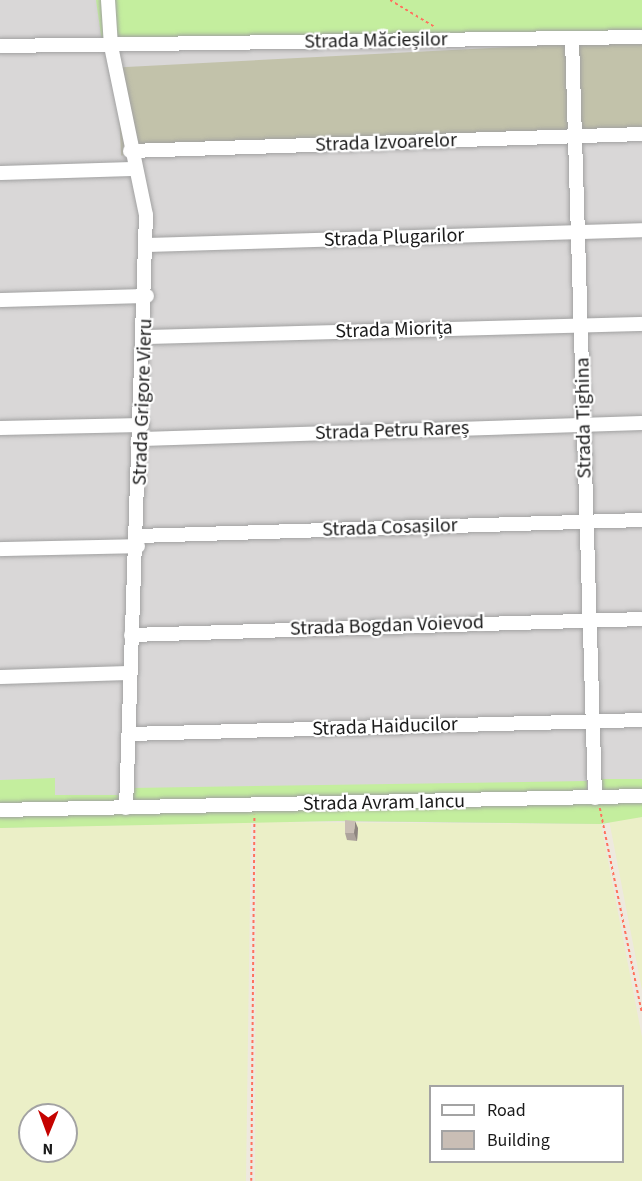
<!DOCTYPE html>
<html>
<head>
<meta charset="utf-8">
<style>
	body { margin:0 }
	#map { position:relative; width:642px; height:1181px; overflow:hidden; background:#eee9de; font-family:"Source Sans 3",sans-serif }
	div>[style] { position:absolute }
	.residential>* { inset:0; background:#d9d7d7 }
	.construction>* { inset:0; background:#c2c2aa; transform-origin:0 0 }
	.farmland>* { inset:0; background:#ebefc7 }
	.grass>* { inset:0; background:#c4ee9e; transform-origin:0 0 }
	.path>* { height:1.5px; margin-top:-0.75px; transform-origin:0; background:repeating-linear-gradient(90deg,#ff715e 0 3px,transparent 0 6px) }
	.roads { filter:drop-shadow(0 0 2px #a1a1a1) drop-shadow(0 0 2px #a1a1a1) }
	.minor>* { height:14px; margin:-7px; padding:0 7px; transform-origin:7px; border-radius:7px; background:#fff }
	.wall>* { inset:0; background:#ada39c }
	.shaded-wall>* { inset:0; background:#8d857f }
	.building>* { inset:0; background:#c9beb5 }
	span { translate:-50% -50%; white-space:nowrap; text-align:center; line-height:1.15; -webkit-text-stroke:4.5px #fff; paint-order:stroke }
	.street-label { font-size:20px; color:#1a1a1a }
	.legend { position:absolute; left:429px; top:1085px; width:195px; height:78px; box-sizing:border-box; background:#fff; border:2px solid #a3a3a3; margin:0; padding:8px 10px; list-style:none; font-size:18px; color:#1a1a1a }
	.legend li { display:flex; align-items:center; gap:12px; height:30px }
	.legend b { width:30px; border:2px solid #a3a3a3 }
	.north { position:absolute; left:18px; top:1103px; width:60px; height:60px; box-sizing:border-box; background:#fff; border:2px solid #a3a3a3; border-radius:50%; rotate:181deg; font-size:16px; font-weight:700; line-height:24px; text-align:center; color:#1a1a1a }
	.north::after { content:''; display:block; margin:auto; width:21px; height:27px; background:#c50300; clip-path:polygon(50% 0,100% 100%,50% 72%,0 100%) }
</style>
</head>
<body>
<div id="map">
	<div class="residential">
		<div style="clip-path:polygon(0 0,642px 0,642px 817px,601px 824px,310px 821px,0 828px)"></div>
	</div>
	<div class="construction">
		<div style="left:642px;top:43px;width:86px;height:64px;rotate:90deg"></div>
		<div style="left:566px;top:44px;width:88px;height:450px;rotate:87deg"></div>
	</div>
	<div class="farmland">
		<div style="clip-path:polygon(642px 817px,642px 990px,609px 820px)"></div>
		<div style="clip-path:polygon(evenodd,251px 822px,246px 1181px,0 1181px,0 828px,251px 822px,30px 1115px,66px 1115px,66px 1151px,30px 1151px,30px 1115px)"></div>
		<div style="clip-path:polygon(evenodd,256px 822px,601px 824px,642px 1037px,642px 1181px,255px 1181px,256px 822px,430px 1086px,622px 1086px,622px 1162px,430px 1162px,430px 1086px)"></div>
	</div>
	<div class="grass">
		<div style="clip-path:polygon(96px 0,642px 0,642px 32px,102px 42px)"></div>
		<div style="clip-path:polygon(55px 778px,55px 795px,121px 795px,121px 804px,0 807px,0 780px)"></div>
		<div style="left:642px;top:779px;width:12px;height:41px;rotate:90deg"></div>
		<div style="clip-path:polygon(587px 781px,587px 793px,130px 803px,131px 788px)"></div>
		<div style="clip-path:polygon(642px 801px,642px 817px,601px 824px,338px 821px,0 828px,0 816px)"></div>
	</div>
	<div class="path">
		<div style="left:390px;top:0;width:52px;rotate:31deg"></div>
		<div style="left:600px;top:808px;width:209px;rotate:78.4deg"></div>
		<div style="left:251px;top:1181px;width:366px;rotate:-89.5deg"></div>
	</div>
	<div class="roads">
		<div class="minor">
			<div style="left:108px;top:0;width:46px;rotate:86.3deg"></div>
			<div style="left:111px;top:46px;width:173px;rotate:78.3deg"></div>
			<div style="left:146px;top:215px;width:593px;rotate:91.93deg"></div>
			<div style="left:572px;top:39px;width:759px;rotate:88.26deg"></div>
			<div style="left:0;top:46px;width:642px;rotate:-0.8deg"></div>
			<div style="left:130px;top:151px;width:512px;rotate:-1.9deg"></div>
			<div style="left:0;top:173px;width:133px;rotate:-1.7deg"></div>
			<div style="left:146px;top:245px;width:496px;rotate:-1.7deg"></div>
			<div style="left:0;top:300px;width:147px;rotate:-1.6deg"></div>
			<div style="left:145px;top:337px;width:497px;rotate:-1.5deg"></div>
			<div style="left:0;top:428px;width:142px;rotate:-1.2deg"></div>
			<div style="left:142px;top:439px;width:500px;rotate:-1.83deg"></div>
			<div style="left:138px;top:536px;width:504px;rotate:-1.82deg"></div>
			<div style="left:0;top:549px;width:138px;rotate:-1.2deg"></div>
			<div style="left:131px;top:635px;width:511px;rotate:-1.79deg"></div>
			<div style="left:0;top:677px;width:129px;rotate:-1.8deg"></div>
			<div style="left:129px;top:734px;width:513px;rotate:-1.56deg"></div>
			<div style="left:0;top:810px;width:642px;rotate:-1.25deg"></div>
		</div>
	</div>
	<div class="wall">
		<div style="clip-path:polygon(358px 828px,357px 841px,347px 840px,345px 833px)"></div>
	</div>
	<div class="shaded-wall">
		<div style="clip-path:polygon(355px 821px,358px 828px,357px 841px,354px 833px)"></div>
	</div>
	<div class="building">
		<div style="clip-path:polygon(345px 820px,355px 821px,354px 833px,345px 833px)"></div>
	</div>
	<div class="street-label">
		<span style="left:376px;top:41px;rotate:-1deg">Strada Măcieșilor</span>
		<span style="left:386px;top:143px;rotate:-2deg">Strada Izvoarelor</span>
		<span style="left:394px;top:238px;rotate:-2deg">Strada Plugarilor</span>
		<span style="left:394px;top:330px;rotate:-2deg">Strada Miorița</span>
		<span style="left:143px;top:402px;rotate:-88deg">Strada Grigore Vieru</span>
		<span style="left:584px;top:418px;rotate:-91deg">Strada Tighina</span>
		<span style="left:392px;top:431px;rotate:-2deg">Strada Petru Rareș</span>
		<span style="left:390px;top:528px;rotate:-2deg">Strada Cosașilor</span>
		<span style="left:387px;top:626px;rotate:-2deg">Strada Bogdan Voievod</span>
		<span style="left:385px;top:727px;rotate:-2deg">Strada Haiducilor</span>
		<span style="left:384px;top:803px;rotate:-1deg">Strada Avram Iancu</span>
	</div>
	<ul class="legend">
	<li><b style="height:8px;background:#fff"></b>Road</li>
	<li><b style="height:16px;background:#c9beb5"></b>Building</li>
	</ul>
	<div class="north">N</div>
</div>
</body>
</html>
